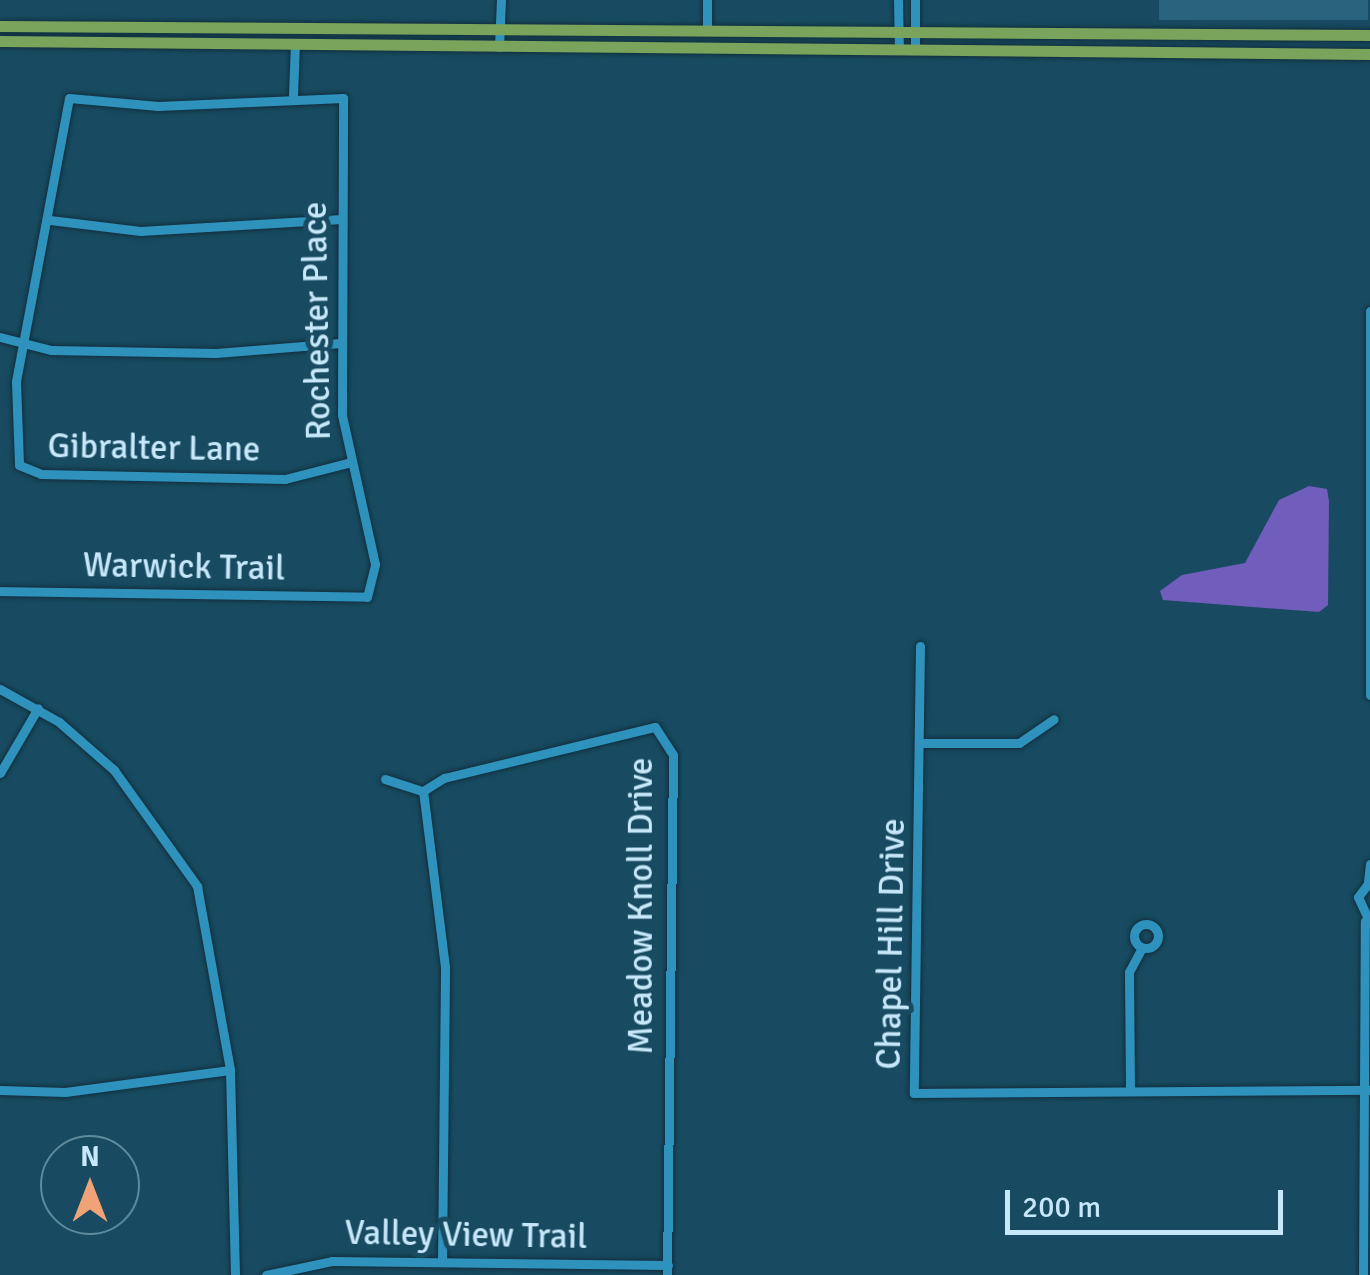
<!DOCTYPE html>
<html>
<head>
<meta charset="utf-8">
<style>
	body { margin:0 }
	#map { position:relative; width:1370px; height:1275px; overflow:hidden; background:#184b61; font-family:Signika,sans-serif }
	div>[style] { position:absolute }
	.green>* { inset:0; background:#29637e; transform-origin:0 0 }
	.water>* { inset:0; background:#715dbb }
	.roads { filter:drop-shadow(0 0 2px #112f3d) drop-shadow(0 0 2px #112f3d) }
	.minor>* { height:9px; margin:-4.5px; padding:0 4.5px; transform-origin:4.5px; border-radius:4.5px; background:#2f92bc }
	.minor>.ring { margin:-4.5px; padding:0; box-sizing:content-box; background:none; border:9px solid #2f92bc; border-radius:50% }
	.major>* { height:11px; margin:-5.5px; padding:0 5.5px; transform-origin:5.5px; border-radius:5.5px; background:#7aa35b }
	span { translate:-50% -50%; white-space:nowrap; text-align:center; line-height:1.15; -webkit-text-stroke:10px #184b61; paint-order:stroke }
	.street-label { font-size:35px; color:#c6e8fa }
	.north { position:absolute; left:40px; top:1135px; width:100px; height:100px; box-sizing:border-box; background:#184b61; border:2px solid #5e8a9e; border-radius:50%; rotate:0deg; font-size:28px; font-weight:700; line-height:40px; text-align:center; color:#c6e8fa }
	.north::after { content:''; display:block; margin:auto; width:35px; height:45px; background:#efa377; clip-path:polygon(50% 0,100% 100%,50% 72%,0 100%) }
	.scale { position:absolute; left:1005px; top:1190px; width:278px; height:45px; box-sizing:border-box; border:5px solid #c6e8fa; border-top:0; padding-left:12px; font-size:30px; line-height:35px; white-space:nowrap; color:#c6e8fa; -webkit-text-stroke:8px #184b61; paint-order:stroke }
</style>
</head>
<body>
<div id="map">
	<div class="green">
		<div style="left:1159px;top:0;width:209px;height:20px"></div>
	</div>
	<div class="water">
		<div style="clip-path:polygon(1309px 486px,1327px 489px,1329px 501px,1328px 605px,1319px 612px,1163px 600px,1160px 591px,1182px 575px,1245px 563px,1279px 500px)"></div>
	</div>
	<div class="roads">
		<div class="minor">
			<div style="left:898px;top:0;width:50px;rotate:88.9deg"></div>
			<div style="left:707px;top:30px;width:30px;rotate:-90deg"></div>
			<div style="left:499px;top:47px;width:47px;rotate:-87.6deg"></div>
			<div style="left:915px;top:50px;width:50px;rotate:-90deg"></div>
			<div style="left:293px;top:95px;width:51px;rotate:-87.8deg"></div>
			<div style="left:50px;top:220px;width:91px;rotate:7deg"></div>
			<div style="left:140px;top:231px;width:202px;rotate:-3.4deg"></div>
			<div style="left:1370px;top:311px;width:384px;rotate:90deg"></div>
			<div style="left:0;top:337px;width:53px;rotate:14.3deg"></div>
			<div style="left:51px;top:350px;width:165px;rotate:1deg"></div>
			<div style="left:216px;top:353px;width:125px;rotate:-4.6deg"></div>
			<div style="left:0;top:591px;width:367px;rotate:0.9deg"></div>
			<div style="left:367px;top:597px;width:34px;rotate:-76deg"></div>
			<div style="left:375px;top:564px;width:153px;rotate:-102.5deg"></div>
			<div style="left:342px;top:415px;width:317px;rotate:-89.8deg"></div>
			<div style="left:343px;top:98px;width:185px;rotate:177.5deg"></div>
			<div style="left:158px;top:106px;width:89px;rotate:-174.9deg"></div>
			<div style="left:69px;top:98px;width:289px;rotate:100.6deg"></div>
			<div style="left:16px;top:382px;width:83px;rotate:87.9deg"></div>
			<div style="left:19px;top:465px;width:24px;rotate:22deg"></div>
			<div style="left:41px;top:474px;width:244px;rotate:1.2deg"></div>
			<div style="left:285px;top:479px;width:65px;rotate:-14.3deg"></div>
			<div style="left:920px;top:646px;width:447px;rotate:90.8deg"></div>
			<div style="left:914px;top:1093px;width:456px;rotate:-0.4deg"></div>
			<div style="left:0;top:689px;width:68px;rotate:29.2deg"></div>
			<div style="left:59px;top:722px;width:73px;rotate:41.1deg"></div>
			<div style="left:114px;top:770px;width:143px;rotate:54.4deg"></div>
			<div style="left:197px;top:886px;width:187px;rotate:79.8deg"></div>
			<div style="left:230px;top:1070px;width:205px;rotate:88.6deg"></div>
			<div style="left:922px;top:743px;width:97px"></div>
			<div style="left:1019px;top:743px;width:42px;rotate:-34.4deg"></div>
			<div style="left:0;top:773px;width:75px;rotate:-59.7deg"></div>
			<div style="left:385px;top:779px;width:40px;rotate:18deg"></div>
			<div style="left:1370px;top:881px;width:20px;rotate:127deg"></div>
			<div style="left:1358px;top:897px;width:29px;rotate:65deg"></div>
			<div style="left:1368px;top:882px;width:18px;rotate:-84deg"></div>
			<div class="ring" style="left:1134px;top:924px;width:15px;height:15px"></div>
			<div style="left:1130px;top:1088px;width:116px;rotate:-90.5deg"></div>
			<div style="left:1129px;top:972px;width:26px;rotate:-62deg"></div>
			<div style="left:0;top:1090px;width:65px;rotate:1.8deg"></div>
			<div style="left:65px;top:1092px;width:166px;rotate:-7.6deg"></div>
			<div style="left:442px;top:1262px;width:295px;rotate:-89.4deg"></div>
			<div style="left:445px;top:967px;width:177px;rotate:-97.1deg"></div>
			<div style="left:423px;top:791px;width:25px;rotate:-32deg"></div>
			<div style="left:444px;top:778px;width:217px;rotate:-13.6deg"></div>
			<div style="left:655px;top:727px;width:33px;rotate:57deg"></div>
			<div style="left:673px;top:755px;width:520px;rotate:90.66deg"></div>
			<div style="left:266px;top:1275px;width:67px;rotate:-12deg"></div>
			<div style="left:332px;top:1261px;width:336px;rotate:0.7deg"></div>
			<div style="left:1363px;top:1275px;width:354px;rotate:-89.7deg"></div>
		</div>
		<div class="major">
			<div style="left:0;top:26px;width:1370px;rotate:0.38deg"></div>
			<div style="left:0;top:41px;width:1370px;rotate:0.54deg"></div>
		</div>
	</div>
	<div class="street-label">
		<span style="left:317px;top:321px;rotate:-91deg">Rochester Place</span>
		<span style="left:154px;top:448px;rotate:1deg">Gibralter Lane</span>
		<span style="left:184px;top:567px;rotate:1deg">Warwick Trail</span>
		<span style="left:641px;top:906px;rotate:-90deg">Meadow Knoll Drive</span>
		<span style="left:891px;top:944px;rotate:-89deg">Chapel Hill Drive</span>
		<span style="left:466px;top:1235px;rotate:1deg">Valley View Trail</span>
	</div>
	<div class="north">N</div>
	<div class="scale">200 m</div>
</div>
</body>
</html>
